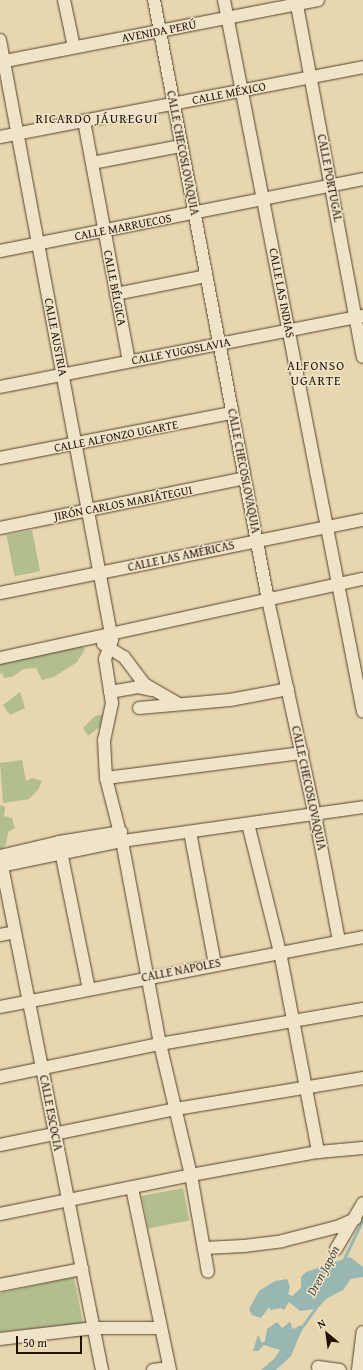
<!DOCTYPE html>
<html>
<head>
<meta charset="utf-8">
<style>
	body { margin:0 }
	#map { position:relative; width:363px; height:1370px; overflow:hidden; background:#e7d6ae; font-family:"Gentium Book Plus",serif }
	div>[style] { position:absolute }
	.green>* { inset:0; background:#b2be8d; transform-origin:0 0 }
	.water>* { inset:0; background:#98b7b3 }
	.stream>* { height:2.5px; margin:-1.25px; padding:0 1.25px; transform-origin:1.25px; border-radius:1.25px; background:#98b7b3 }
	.roads { filter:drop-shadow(0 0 1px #55422c) drop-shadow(0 0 1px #55422c) }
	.minor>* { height:12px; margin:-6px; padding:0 6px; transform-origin:6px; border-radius:6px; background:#efe4ca }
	span { translate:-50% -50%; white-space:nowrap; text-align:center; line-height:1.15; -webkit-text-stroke:3px #efe4ca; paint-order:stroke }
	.street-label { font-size:12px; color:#241100 }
	.neighbourhood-label { font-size:13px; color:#241100; letter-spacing:1px }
	.water-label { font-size:13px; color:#4d4b3f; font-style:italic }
	.north { position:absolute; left:307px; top:1314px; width:40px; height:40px; -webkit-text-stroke:3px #efe4ca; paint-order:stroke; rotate:331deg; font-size:11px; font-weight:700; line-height:16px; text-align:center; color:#241100 }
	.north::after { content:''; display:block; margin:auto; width:14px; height:18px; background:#241100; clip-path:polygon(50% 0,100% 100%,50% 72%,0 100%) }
	.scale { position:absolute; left:16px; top:1336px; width:66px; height:18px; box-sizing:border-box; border:2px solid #241100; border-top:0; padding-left:5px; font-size:12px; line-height:14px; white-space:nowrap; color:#241100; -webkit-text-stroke:3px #efe4ca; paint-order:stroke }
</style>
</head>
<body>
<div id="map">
	<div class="green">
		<div style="left:32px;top:530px;width:42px;height:26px;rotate:79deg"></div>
		<div style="clip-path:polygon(78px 644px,85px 649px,77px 662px,54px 677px,42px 680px,36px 668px,24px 669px,12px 677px,4px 678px,2px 673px,0 674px,0 658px)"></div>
		<div style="clip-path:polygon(20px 692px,25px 708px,10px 715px,3px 705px)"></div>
		<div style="clip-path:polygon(105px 714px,103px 724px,88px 736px,83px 728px,95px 716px)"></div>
		<div style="clip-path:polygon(22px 760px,26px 781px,32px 778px,42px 781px,38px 790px,29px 799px,3px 803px,0 763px)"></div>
		<div style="clip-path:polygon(2px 805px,5px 807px,4px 816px,12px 818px,15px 828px,8px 832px,6px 845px,0 851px,0 806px)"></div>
		<div style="left:183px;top:1188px;width:33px;height:42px;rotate:79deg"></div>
		<div style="clip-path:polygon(74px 1277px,83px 1323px,0 1332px,0 1293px)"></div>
	</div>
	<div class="water">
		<div style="clip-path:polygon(350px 1257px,363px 1267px,363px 1277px,351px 1279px,343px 1290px,326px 1299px,317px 1309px,300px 1311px,289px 1302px,284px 1310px,281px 1308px,270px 1310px,269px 1307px,261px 1318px,252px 1315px,249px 1309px,259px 1291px,275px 1281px,287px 1279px,290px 1287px,288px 1294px,292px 1296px,301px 1288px,301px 1277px,306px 1272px)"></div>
		<div style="clip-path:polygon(277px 1322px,282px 1328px,290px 1322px,293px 1329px,301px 1325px,302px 1330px,291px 1356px,276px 1370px,261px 1370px,274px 1359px,280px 1350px,264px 1345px,258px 1351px,253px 1351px,258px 1335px,262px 1343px,265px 1341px,267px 1329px)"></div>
	</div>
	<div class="stream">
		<div style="left:342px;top:1263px;width:49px;rotate:-64.5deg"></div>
		<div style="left:299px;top:1331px;width:27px;rotate:-54deg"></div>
	</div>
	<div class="roads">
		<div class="minor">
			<div style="left:64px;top:0;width:48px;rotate:78deg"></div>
			<div style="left:154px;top:0;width:611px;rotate:79.24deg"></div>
			<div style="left:268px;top:600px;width:220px;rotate:77.7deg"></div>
			<div style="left:315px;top:815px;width:128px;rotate:79.2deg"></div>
			<div style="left:224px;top:0;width:725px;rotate:78.95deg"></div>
			<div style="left:296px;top:0;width:363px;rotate:79.4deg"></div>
			<div style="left:0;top:40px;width:604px;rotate:79.42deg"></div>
			<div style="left:111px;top:634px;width:6px;rotate:81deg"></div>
			<div style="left:112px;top:640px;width:20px;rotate:110deg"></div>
			<div style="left:105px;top:659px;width:45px;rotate:81deg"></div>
			<div style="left:112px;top:703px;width:38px;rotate:102deg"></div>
			<div style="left:104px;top:740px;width:38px;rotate:87deg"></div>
			<div style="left:106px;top:778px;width:65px;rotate:75.7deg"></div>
			<div style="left:122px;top:841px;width:207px;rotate:79.4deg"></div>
			<div style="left:160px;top:1044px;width:135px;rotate:76.7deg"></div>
			<div style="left:191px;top:1175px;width:98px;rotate:80.1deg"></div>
			<div style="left:0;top:62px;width:324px;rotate:-11deg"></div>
			<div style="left:84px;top:121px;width:244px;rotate:79.4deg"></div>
			<div style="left:0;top:137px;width:370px;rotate:-10.9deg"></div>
			<div style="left:92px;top:163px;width:91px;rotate:-10.8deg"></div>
			<div style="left:0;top:251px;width:370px;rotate:-11.2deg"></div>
			<div style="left:116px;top:294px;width:92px;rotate:-11.3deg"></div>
			<div style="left:0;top:387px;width:370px;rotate:-11.1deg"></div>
			<div style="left:0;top:458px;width:236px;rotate:-11deg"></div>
			<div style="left:0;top:528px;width:250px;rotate:-11.5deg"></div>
			<div style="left:0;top:593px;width:370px;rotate:-11.4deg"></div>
			<div style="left:103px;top:644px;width:25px;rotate:32deg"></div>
			<div style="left:124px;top:657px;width:34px;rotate:53deg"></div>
			<div style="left:144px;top:684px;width:39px;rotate:30deg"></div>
			<div style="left:0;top:658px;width:371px;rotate:-12.3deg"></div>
			<div style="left:110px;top:692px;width:27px;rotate:-10deg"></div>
			<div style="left:137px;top:687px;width:14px;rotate:12deg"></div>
			<div style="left:139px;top:708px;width:91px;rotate:-5deg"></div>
			<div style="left:230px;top:700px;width:59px;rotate:-10.7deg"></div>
			<div style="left:106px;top:778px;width:198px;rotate:-7.3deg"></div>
			<div style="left:248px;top:824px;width:132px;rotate:76deg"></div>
			<div style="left:280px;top:952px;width:204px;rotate:79.2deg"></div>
			<div style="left:190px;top:832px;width:134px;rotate:79.3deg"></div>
			<div style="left:59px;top:842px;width:150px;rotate:78.5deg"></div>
			<div style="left:0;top:856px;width:524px;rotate:78.78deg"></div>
			<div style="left:0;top:856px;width:61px;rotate:-13.3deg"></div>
			<div style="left:59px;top:842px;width:63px;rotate:-9.2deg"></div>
			<div style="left:0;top:866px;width:125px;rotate:-11.6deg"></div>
			<div style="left:122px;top:841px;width:243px;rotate:-8deg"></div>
			<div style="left:0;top:935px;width:15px;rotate:-11deg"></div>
			<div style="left:0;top:1007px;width:370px;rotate:-10.9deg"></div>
			<div style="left:0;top:1077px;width:163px;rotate:-11.7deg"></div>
			<div style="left:160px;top:1044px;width:206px;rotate:-9.8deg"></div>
			<div style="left:0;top:1145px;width:180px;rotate:-11.6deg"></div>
			<div style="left:176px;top:1109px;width:190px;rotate:-9.4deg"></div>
			<div style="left:132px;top:1188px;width:186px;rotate:78.2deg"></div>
			<div style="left:0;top:1214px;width:195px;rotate:-11.5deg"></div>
			<div style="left:191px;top:1175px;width:129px;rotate:-10.3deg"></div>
			<div style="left:318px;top:1152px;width:45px;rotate:-5.1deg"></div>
			<div style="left:204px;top:1248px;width:40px;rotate:-2.9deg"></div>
			<div style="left:244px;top:1246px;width:38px;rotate:-7deg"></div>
			<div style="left:282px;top:1241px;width:57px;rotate:-14.3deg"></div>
			<div style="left:337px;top:1227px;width:20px;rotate:-24deg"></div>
			<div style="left:336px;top:1249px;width:53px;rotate:-59.6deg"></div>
			<div style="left:0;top:1285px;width:84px;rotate:-11deg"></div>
			<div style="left:0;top:1339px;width:95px;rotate:-6.7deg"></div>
			<div style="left:94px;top:1328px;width:65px"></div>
			<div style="left:318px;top:1367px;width:22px;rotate:8deg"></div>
			<div style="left:153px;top:1370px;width:16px;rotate:-7deg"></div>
			<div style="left:358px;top:1370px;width:38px;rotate:-83deg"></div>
		</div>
	</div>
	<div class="street-label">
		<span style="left:159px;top:31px;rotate:-11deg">AVENIDA PERÚ</span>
		<span style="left:229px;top:93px;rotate:-11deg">CALLE MÉXICO</span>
		<span style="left:183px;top:153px;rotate:79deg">CALLE CHECOSLOVAQUIA</span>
		<span style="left:330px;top:178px;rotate:79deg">CALLE PORTUGAL</span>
		<span style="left:123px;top:227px;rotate:-11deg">CALLE MARRUECOS</span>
		<span style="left:115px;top:288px;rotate:79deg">CALLE BÉLGICA</span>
		<span style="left:282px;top:293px;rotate:79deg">CALLE LAS INDIAS</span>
		<span style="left:56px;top:337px;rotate:79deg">CALLE AUSTRIA</span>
		<span style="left:181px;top:351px;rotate:-11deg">CALLE YUGOSLAVIA</span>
		<span style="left:116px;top:436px;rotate:-11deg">CALLE ALFONZO UGARTE</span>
		<span style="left:244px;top:471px;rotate:79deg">CALLE CHECOSLOVAQUIA</span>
		<span style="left:123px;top:503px;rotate:-11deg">JIRÓN CARLOS MARIÁTEGUI</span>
		<span style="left:181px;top:556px;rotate:-12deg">CALLE LAS AMÉRICAS</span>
		<span style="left:309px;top:788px;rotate:78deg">CALLE CHECOSLOVAQUIA</span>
		<span style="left:181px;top:970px;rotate:-11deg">CALLE NAPOLES</span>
		<span style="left:51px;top:1113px;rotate:79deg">CALLE ESCOCIA</span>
	</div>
	<div class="neighbourhood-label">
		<span style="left:97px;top:119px">RICARDO JÁUREGUI</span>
		<span style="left:316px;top:374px">ALFONSO<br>UGARTE</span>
	</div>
	<div class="water-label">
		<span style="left:324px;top:1271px;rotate:-62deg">Dren Japón</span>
	</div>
	<div class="north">N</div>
	<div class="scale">50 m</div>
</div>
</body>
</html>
